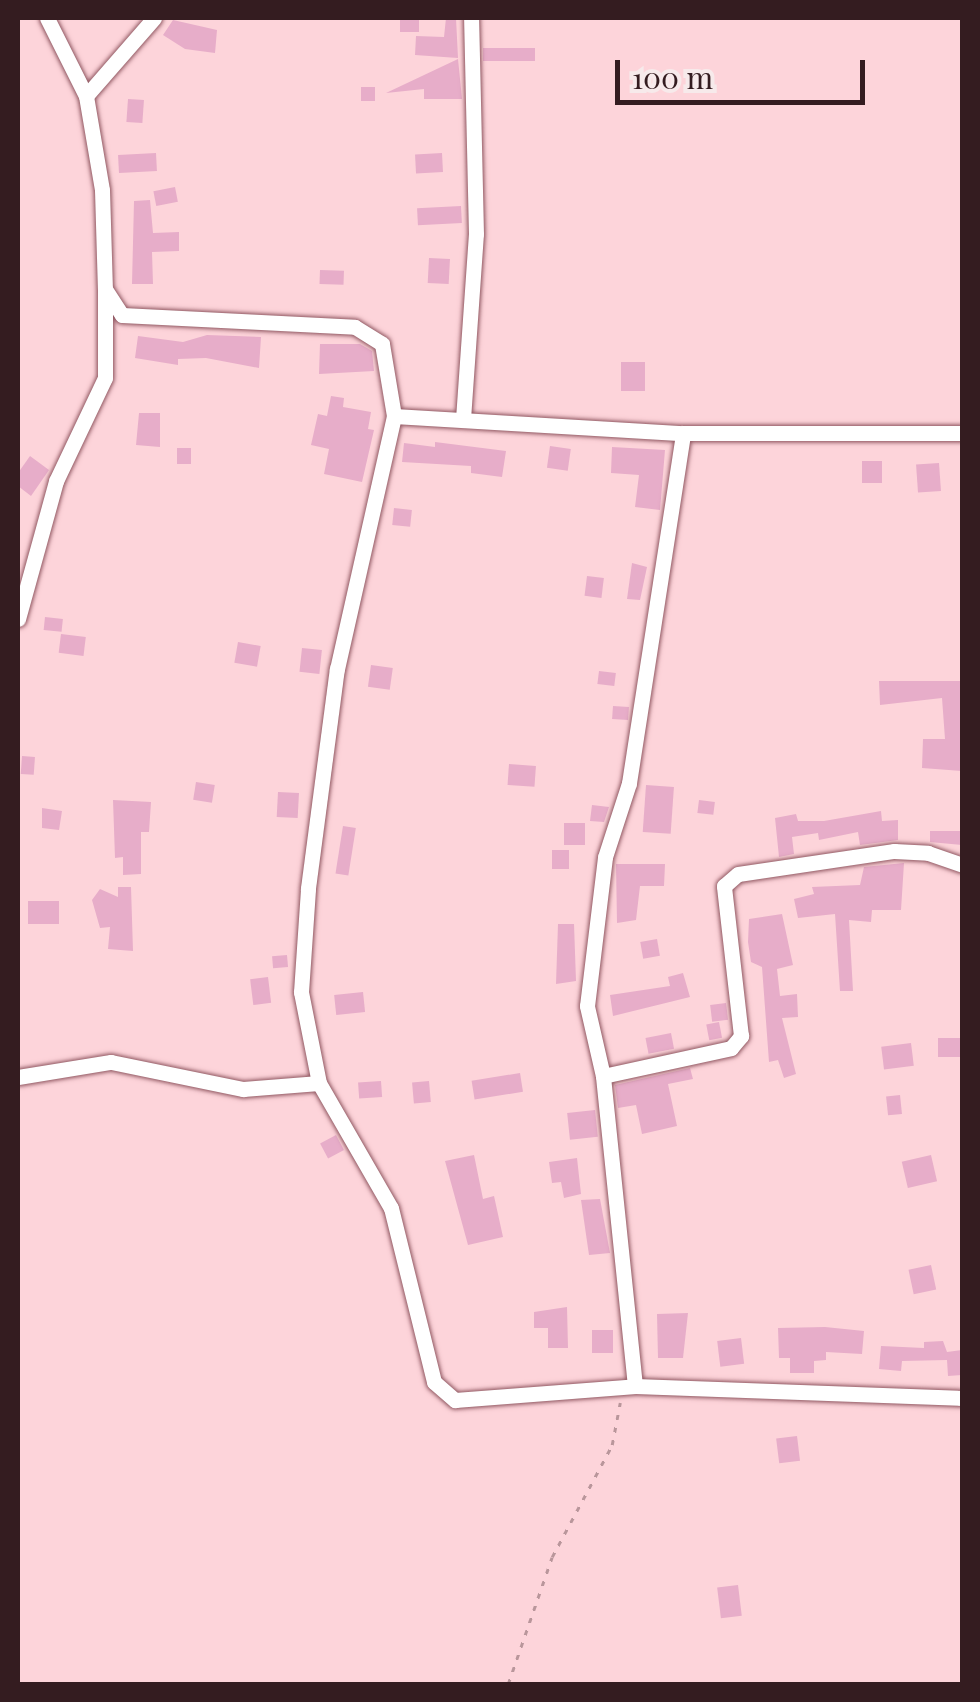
<!DOCTYPE html>
<html>
<head>
<meta charset="utf-8">
<style>
	body { margin:0 }
	#map { position:relative; width:980px; height:1702px; overflow:hidden; background:#fdd4da; font-family:"Playfair Display",serif }
	div>[style] { position:absolute }
	.building>* { inset:0; background:#e7adc9; transform-origin:0 0 }
	.path>* { height:2.5px; margin-top:-1.25px; transform-origin:0; background:repeating-linear-gradient(90deg,#b9969b 0 5px,transparent 0 13px) }
	.roads { filter:drop-shadow(0 0 2px #915862) drop-shadow(0 0 2px #915862) }
	.minor>* { height:15px; margin:-7.5px; padding:0 7.5px; transform-origin:7.5px; border-radius:7.5px; background:#fff }
	span { translate:-50% -50%; white-space:nowrap; text-align:center; line-height:1.15; -webkit-text-stroke:10px #f7eaeb; paint-order:stroke }
	.frame { position:absolute; inset:0; border:20px solid #341c20; pointer-events:none }
	.scale { position:absolute; left:615px; top:60px; width:250px; height:45px; box-sizing:border-box; border:5px solid #341c20; border-top:0; padding-left:12px; font-size:30px; line-height:35px; white-space:nowrap; color:#341c20; -webkit-text-stroke:8px #f7eaeb; paint-order:stroke }
</style>
</head>
<body>
<div id="map">
	<div class="building">
		<div style="left:400px;top:18px;width:19px;height:14px"></div>
		<div style="clip-path:polygon(446px 18px,456px 18px,458px 58px,415px 55px,416px 36px,444px 37px)"></div>
		<div style="clip-path:polygon(173px 20px,217px 30px,215px 53px,185px 49px,163px 35px)"></div>
		<div style="left:535px;top:48px;width:13px;height:52px;rotate:90deg"></div>
		<div style="clip-path:polygon(458px 59px,462px 99px,424px 99px,424px 89px,386px 93px)"></div>
		<div style="left:361px;top:87px;width:14px;height:14px"></div>
		<div style="left:128px;top:99px;width:16px;height:23px;rotate:4deg"></div>
		<div style="left:156px;top:153px;width:18px;height:38px;rotate:87deg"></div>
		<div style="left:442px;top:153px;width:19px;height:27px;rotate:87deg"></div>
		<div style="left:175px;top:187px;width:15px;height:22px;rotate:79deg"></div>
		<div style="clip-path:polygon(150px 200px,153px 233px,179px 232px,179px 251px,152px 252px,153px 284px,132px 284px,134px 201px)"></div>
		<div style="left:461px;top:206px;width:17px;height:44px;rotate:87deg"></div>
		<div style="left:429px;top:258px;width:21px;height:25px;rotate:3deg"></div>
		<div style="left:320px;top:270px;width:24px;height:14px;rotate:2deg"></div>
		<div style="clip-path:polygon(207px 335px,261px 337px,259px 368px,206px 358px,178px 359px,178px 365px,135px 358px,138px 336px,183px 342px)"></div>
		<div style="clip-path:polygon(320px 344px,360px 344px,372px 351px,374px 371px,319px 374px)"></div>
		<div style="left:621px;top:362px;width:24px;height:29px"></div>
		<div style="clip-path:polygon(331px 396px,344px 398px,343px 407px,371px 412px,368px 429px,374px 430px,362px 482px,324px 474px,329px 449px,311px 445px,318px 414px,327px 416px)"></div>
		<div style="clip-path:polygon(139px 413px,160px 413px,160px 447px,136px 445px)"></div>
		<div style="clip-path:polygon(435px 442px,506px 451px,502px 477px,471px 473px,471px 466px,402px 462px,404px 443px,435px 447px)"></div>
		<div style="left:550px;top:446px;width:21px;height:22px;rotate:8deg"></div>
		<div style="clip-path:polygon(612px 447px,665px 450px,660px 510px,635px 507px,639px 475px,611px 473px)"></div>
		<div style="left:177px;top:448px;width:14px;height:16px"></div>
		<div style="clip-path:polygon(30px 456px,49px 470px,31px 496px,18px 486px,18px 473px)"></div>
		<div style="left:862px;top:461px;width:20px;height:22px"></div>
		<div style="left:939px;top:463px;width:28px;height:23px;rotate:86deg"></div>
		<div style="left:394px;top:508px;width:18px;height:17px;rotate:6deg"></div>
		<div style="clip-path:polygon(632px 563px,647px 567px,640px 600px,627px 599px)"></div>
		<div style="left:587px;top:576px;width:17px;height:20px;rotate:7deg"></div>
		<div style="left:45px;top:617px;width:18px;height:13px;rotate:6deg"></div>
		<div style="left:61px;top:634px;width:25px;height:19px;rotate:7deg"></div>
		<div style="left:238px;top:642px;width:23px;height:21px;rotate:10deg"></div>
		<div style="left:302px;top:648px;width:20px;height:24px;rotate:6deg"></div>
		<div style="left:371px;top:665px;width:22px;height:22px;rotate:8deg"></div>
		<div style="left:599px;top:671px;width:17px;height:13px;rotate:7deg"></div>
		<div style="clip-path:polygon(879px 681px,962px 681px,962px 771px,922px 768px,923px 739px,945px 739px,942px 698px,880px 705px)"></div>
		<div style="left:613px;top:706px;width:16px;height:13px;rotate:4deg"></div>
		<div style="left:22px;top:756px;width:13px;height:18px;rotate:4deg"></div>
		<div style="left:509px;top:764px;width:27px;height:21px;rotate:4deg"></div>
		<div style="left:196px;top:782px;width:19px;height:18px;rotate:9deg"></div>
		<div style="left:646px;top:785px;width:28px;height:47px;rotate:4deg"></div>
		<div style="left:278px;top:792px;width:21px;height:25px;rotate:3deg"></div>
		<div style="clip-path:polygon(113px 800px,151px 802px,149px 832px,141px 832px,141px 874px,123px 875px,123px 857px,115px 858px)"></div>
		<div style="left:699px;top:800px;width:16px;height:13px;rotate:7deg"></div>
		<div style="clip-path:polygon(592px 805px,609px 807px,604px 822px,590px 821px)"></div>
		<div style="clip-path:polygon(42px 808px,62px 811px,59px 830px,42px 828px)"></div>
		<div style="clip-path:polygon(881px 811px,882px 821px,898px 820px,898px 840px,860px 845px,858px 832px,819px 840px,818px 833px,792px 837px,794px 854px,779px 857px,775px 818px,796px 814px,798px 821px,824px 821px)"></div>
		<div style="left:564px;top:823px;width:21px;height:22px"></div>
		<div style="left:343px;top:826px;width:13px;height:48px;rotate:9deg"></div>
		<div style="clip-path:polygon(930px 831px,962px 831px,962px 845px,930px 842px)"></div>
		<div style="left:552px;top:850px;width:17px;height:19px"></div>
		<div style="clip-path:polygon(904px 863px,901px 910px,872px 910px,871px 922px,849px 920px,853px 991px,840px 991px,835px 914px,798px 918px,794px 899px,814px 894px,812px 887px,860px 885px,864px 867px)"></div>
		<div style="clip-path:polygon(616px 864px,665px 864px,664px 886px,640px 886px,636px 920px,617px 923px)"></div>
		<div style="clip-path:polygon(118px 887px,131px 887px,133px 951px,108px 949px,110px 927px,100px 928px,92px 900px,100px 889px,118px 897px)"></div>
		<div style="left:28px;top:901px;width:31px;height:23px"></div>
		<div style="clip-path:polygon(782px 914px,793px 965px,777px 969px,780px 996px,797px 994px,798px 1017px,782px 1018px,796px 1074px,784px 1078px,778px 1060px,769px 1062px,762px 967px,751px 962px,748px 942px,749px 919px)"></div>
		<div style="clip-path:polygon(558px 924px,574px 924px,576px 981px,556px 984px)"></div>
		<div style="left:657px;top:939px;width:17px;height:17px;rotate:80deg"></div>
		<div style="left:287px;top:955px;width:12px;height:15px;rotate:85deg"></div>
		<div style="clip-path:polygon(683px 973px,690px 997px,613px 1016px,610px 995px,670px 986px,668px 977px)"></div>
		<div style="left:268px;top:977px;width:26px;height:18px;rotate:83deg"></div>
		<div style="left:363px;top:992px;width:20px;height:29px;rotate:84deg"></div>
		<div style="left:726px;top:1003px;width:17px;height:16px;rotate:83deg"></div>
		<div style="left:719px;top:1022px;width:16px;height:13px;rotate:79deg"></div>
		<div style="left:671px;top:1033px;width:16px;height:26px;rotate:79deg"></div>
		<div style="left:962px;top:1038px;width:19px;height:24px;rotate:90deg"></div>
		<div style="left:911px;top:1043px;width:23px;height:30px;rotate:83deg"></div>
		<div style="clip-path:polygon(690px 1068px,693px 1079px,668px 1084px,677px 1126px,642px 1134px,636px 1105px,618px 1108px,615px 1085px)"></div>
		<div style="left:520px;top:1073px;width:19px;height:49px;rotate:81deg"></div>
		<div style="left:381px;top:1081px;width:16px;height:23px;rotate:86deg"></div>
		<div style="left:429px;top:1081px;width:21px;height:17px;rotate:85deg"></div>
		<div style="left:900px;top:1095px;width:19px;height:14px;rotate:84deg"></div>
		<div style="left:595px;top:1110px;width:27px;height:28px;rotate:84deg"></div>
		<div style="left:336px;top:1135px;width:17px;height:18px;rotate:62deg"></div>
		<div style="clip-path:polygon(474px 1155px,483px 1199px,494px 1196px,503px 1237px,468px 1245px,445px 1161px)"></div>
		<div style="left:931px;top:1155px;width:27px;height:30px;rotate:77deg"></div>
		<div style="clip-path:polygon(577px 1158px,581px 1194px,564px 1198px,561px 1182px,552px 1183px,549px 1162px)"></div>
		<div style="clip-path:polygon(600px 1199px,610px 1253px,589px 1255px,581px 1200px)"></div>
		<div style="left:931px;top:1265px;width:25px;height:23px;rotate:78deg"></div>
		<div style="clip-path:polygon(567px 1307px,568px 1348px,548px 1348px,548px 1328px,534px 1328px,534px 1312px)"></div>
		<div style="clip-path:polygon(688px 1313px,683px 1358px,658px 1358px,657px 1314px)"></div>
		<div style="clip-path:polygon(825px 1327px,864px 1331px,862px 1354px,826px 1352px,826px 1360px,814px 1361px,814px 1373px,790px 1373px,790px 1358px,779px 1358px,778px 1328px)"></div>
		<div style="left:592px;top:1330px;width:21px;height:23px"></div>
		<div style="left:741px;top:1338px;width:26px;height:24px;rotate:83deg"></div>
		<div style="clip-path:polygon(943px 1341px,947px 1352px,962px 1350px,962px 1375px,948px 1376px,947px 1360px,902px 1361px,901px 1371px,879px 1369px,881px 1346px,924px 1348px,924px 1342px)"></div>
		<div style="left:797px;top:1436px;width:25px;height:21px;rotate:83deg"></div>
		<div style="left:738px;top:1585px;width:31px;height:21px;rotate:83deg"></div>
	</div>
	<div class="path">
		<div style="left:508px;top:1684px;width:134px;rotate:-70.9deg"></div>
		<div style="left:552px;top:1557px;width:127px;rotate:-61.8deg"></div>
		<div style="left:612px;top:1445px;width:43px;rotate:-79.2deg"></div>
	</div>
	<div class="roads">
		<div class="minor">
			<div style="left:47px;top:18px;width:87px;rotate:63.4deg"></div>
			<div style="left:154px;top:18px;width:103px;rotate:131.1deg"></div>
			<div style="left:86px;top:96px;width:95px;rotate:80.3deg"></div>
			<div style="left:102px;top:190px;width:99px;rotate:88.3deg"></div>
			<div style="left:105px;top:289px;width:31px;rotate:57deg"></div>
			<div style="left:122px;top:315px;width:233px;rotate:2.9deg"></div>
			<div style="left:355px;top:327px;width:32px;rotate:32deg"></div>
			<div style="left:382px;top:344px;width:73px;rotate:80.5deg"></div>
			<div style="left:463px;top:419px;width:185px;rotate:-86deg"></div>
			<div style="left:476px;top:234px;width:216px;rotate:-91.3deg"></div>
			<div style="left:18px;top:619px;width:143px;rotate:-74.6deg"></div>
			<div style="left:56px;top:481px;width:114px;rotate:-64.6deg"></div>
			<div style="left:105px;top:378px;width:88px;rotate:-90deg"></div>
			<div style="left:603px;top:1076px;width:131px;rotate:-12.3deg"></div>
			<div style="left:731px;top:1048px;width:16px;rotate:-50deg"></div>
			<div style="left:741px;top:1036px;width:151px;rotate:-96.5deg"></div>
			<div style="left:724px;top:886px;width:18px;rotate:-41deg"></div>
			<div style="left:738px;top:874px;width:158px;rotate:-8.4deg"></div>
			<div style="left:894px;top:851px;width:34px;rotate:3deg"></div>
			<div style="left:928px;top:853px;width:36px;rotate:19deg"></div>
			<div style="left:18px;top:1077px;width:94px;rotate:-9.2deg"></div>
			<div style="left:111px;top:1062px;width:135px;rotate:11.6deg"></div>
			<div style="left:243px;top:1089px;width:76px;rotate:-4.5deg"></div>
			<div style="left:319px;top:1083px;width:144px;rotate:60.1deg"></div>
			<div style="left:391px;top:1208px;width:179px;rotate:76.1deg"></div>
			<div style="left:434px;top:1382px;width:28px;rotate:41deg"></div>
			<div style="left:455px;top:1400px;width:181px;rotate:-4.4deg"></div>
			<div style="left:635px;top:1386px;width:327px;rotate:2.1deg"></div>
			<div style="left:319px;top:1083px;width:93px;rotate:-101.2deg"></div>
			<div style="left:301px;top:992px;width:104px;rotate:-86.1deg"></div>
			<div style="left:308px;top:888px;width:221px;rotate:-82.5deg"></div>
			<div style="left:337px;top:669px;width:259px;rotate:-77.3deg"></div>
			<div style="left:394px;top:416px;width:289px;rotate:3.4deg"></div>
			<div style="left:683px;top:433px;width:279px"></div>
			<div style="left:635px;top:1386px;width:312px;rotate:-95.9deg"></div>
			<div style="left:603px;top:1076px;width:72px;rotate:-102.9deg"></div>
			<div style="left:587px;top:1006px;width:150px;rotate:-83.1deg"></div>
			<div style="left:605px;top:857px;width:78px;rotate:-72deg"></div>
			<div style="left:629px;top:783px;width:354px;rotate:-81.2deg"></div>
		</div>
	</div>
	<div class="frame"></div>
	<div class="scale">100 m</div>
</div>
</body>
</html>
